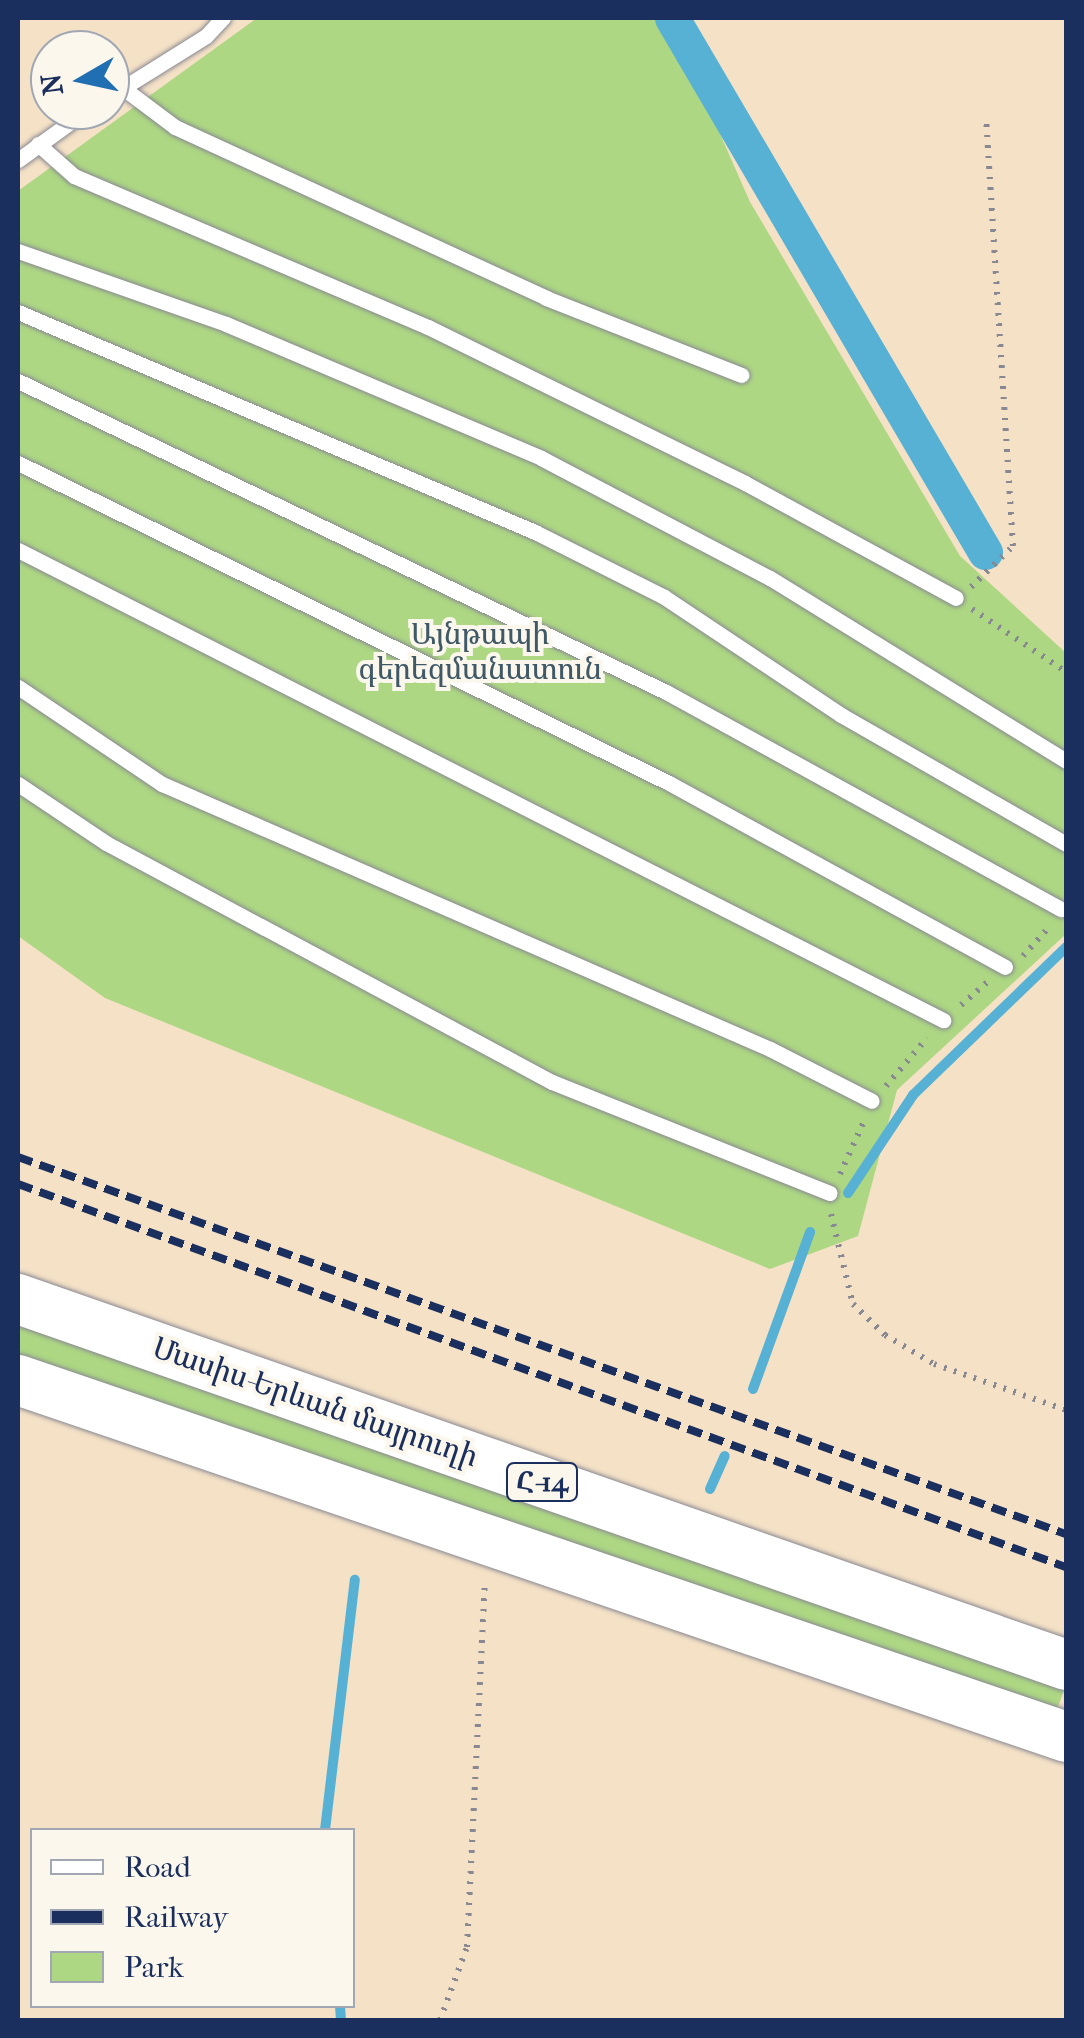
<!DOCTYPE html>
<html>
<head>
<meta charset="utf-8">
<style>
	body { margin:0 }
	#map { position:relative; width:1084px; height:2038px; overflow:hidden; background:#f4e1c6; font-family:"IM FELL French Canon","Noto Serif Armenian",serif }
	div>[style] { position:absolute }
	.green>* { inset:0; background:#add783; transform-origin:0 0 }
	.stream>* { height:10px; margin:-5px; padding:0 5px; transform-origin:5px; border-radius:5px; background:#57b1d4 }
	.canal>* { height:35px; margin:-17.5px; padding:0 17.5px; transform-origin:17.5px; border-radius:17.5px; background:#57b1d4 }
	.path>* { height:6px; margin-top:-3px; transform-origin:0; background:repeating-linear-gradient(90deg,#888892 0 2.5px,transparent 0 10.5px) }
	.roads { filter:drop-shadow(0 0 2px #888892) drop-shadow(0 0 2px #888892) }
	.service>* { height:15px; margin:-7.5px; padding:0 7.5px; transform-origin:7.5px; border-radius:7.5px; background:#fff }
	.primary>* { height:50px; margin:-25px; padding:0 25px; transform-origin:25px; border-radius:25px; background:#fff }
	.rail>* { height:8px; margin-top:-4px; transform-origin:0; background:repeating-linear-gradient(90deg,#1b2f5e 0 15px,transparent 0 23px) }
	span { translate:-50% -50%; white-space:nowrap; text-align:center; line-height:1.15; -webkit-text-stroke:8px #fbf7ec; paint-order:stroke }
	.shield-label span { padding:2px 8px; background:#fbf7ec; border:2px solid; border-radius:8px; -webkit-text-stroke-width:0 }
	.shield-label { font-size:28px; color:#1b2f5e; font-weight:700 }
	.park-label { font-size:30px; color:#405967 }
	.street-label { font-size:30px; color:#1b2f5e }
	.frame { position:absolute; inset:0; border:20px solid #1b2f5e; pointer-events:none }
	.legend { position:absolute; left:30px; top:1828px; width:325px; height:180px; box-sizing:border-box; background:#fbf7ec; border:2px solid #a1a7b3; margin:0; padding:12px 18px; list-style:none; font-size:30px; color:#1b2f5e }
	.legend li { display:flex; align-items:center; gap:20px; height:50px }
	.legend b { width:50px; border:2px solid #a1a7b3 }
	.north { position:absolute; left:30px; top:30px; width:100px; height:100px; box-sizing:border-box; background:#fbf7ec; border:2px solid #a1a7b3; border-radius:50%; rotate:261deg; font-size:28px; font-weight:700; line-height:40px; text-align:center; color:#1b2f5e }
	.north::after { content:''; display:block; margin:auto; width:35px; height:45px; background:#1f6fb2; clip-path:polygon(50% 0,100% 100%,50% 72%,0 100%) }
</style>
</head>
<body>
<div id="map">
	<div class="green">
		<div style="clip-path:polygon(257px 18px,669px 18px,750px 202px,960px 556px,1066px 653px,1066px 934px,897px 1090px,858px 1236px,770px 1269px,105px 998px,18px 936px,18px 191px)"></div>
		<div style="left:18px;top:1324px;width:1108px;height:33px;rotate:19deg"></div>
	</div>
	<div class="stream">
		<div style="left:848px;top:1193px;width:118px;rotate:-56.4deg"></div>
		<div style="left:913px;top:1095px;width:213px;rotate:-44deg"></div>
		<div style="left:753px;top:1389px;width:167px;rotate:-70deg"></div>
		<div style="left:710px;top:1489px;width:36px;rotate:-66deg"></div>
		<div style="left:325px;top:1830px;width:252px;rotate:-83.2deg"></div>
		<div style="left:340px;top:2006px;width:14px;rotate:86deg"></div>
	</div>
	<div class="canal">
		<div style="left:672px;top:18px;width:619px;rotate:59.62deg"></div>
	</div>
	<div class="path">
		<div style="left:971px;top:587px;width:59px;rotate:-44.3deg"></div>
		<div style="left:1013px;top:546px;width:430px;rotate:-93.6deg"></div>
		<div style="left:972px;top:609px;width:113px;rotate:33.8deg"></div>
		<div style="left:1023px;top:956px;width:38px;rotate:-48deg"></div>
		<div style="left:961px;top:1005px;width:37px;rotate:-41deg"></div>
		<div style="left:886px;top:1086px;width:63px;rotate:-49.5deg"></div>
		<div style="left:840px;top:1174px;width:58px;rotate:-65.6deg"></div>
		<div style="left:831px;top:1214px;width:93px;rotate:76.3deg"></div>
		<div style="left:853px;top:1304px;width:45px;rotate:44.1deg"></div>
		<div style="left:885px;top:1335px;width:57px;rotate:30.6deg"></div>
		<div style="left:934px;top:1364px;width:140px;rotate:19.2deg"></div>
		<div style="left:440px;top:2020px;width:78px;rotate:-69.7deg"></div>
		<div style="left:467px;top:1947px;width:365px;rotate:-87.2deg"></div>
	</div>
	<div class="roads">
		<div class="service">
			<div style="left:123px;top:88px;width:65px;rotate:36.9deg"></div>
			<div style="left:175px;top:127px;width:409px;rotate:24.7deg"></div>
			<div style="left:546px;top:298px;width:210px;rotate:21.5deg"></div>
			<div style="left:110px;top:96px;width:113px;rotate:-32deg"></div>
			<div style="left:206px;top:36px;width:25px;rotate:-47deg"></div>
			<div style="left:38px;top:144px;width:48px;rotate:41.6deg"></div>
			<div style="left:74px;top:176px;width:385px;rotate:23.1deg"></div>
			<div style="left:428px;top:327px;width:353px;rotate:26.2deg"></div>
			<div style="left:745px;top:483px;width:240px;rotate:28.6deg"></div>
			<div style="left:18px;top:160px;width:85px;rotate:-35.9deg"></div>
			<div style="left:18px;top:251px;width:220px;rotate:19.3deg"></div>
			<div style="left:226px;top:324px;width:342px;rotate:23deg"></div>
			<div style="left:541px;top:458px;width:259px;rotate:27.7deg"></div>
			<div style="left:770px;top:578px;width:348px;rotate:31.7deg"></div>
			<div style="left:18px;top:312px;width:562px;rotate:23.05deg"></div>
			<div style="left:535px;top:532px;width:144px;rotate:26.7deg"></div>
			<div style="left:664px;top:597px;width:213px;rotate:33.7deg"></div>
			<div style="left:841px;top:715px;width:259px;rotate:29.8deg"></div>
			<div style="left:18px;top:381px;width:719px;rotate:25.64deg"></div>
			<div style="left:666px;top:692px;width:451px;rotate:28.8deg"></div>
			<div style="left:18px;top:463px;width:725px;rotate:26.18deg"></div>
			<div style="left:669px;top:783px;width:383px;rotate:28.7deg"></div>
			<div style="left:18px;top:550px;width:1038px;rotate:26.94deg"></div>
			<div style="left:18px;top:687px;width:174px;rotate:34deg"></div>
			<div style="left:162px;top:784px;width:663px;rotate:23.55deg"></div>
			<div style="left:770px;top:1049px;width:114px;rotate:27deg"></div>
			<div style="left:18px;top:784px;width:106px;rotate:33.8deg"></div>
			<div style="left:106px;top:843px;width:506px;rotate:28.19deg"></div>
			<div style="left:552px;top:1082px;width:299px;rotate:21.8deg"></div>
		</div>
		<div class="primary">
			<div style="left:18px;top:1299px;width:1110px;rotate:19.25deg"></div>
			<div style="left:18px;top:1380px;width:1107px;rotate:18.81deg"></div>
		</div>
	</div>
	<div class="rail">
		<div style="left:18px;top:1157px;width:1114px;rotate:19.79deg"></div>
		<div style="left:18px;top:1184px;width:1116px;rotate:20.08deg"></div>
	</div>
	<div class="shield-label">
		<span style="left:542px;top:1482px">Հ-14</span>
	</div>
	<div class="park-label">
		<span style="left:480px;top:652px">Այնթապի<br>գերեզմանատուն</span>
	</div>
	<div class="street-label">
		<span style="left:315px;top:1403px;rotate:19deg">Մասիս-Երևան մայրուղի</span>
	</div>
	<div class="frame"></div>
	<ul class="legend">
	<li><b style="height:12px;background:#fff"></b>Road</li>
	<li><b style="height:12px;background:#1b2f5e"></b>Railway</li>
	<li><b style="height:28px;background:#add783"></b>Park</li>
	</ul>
	<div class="north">N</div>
</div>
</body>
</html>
